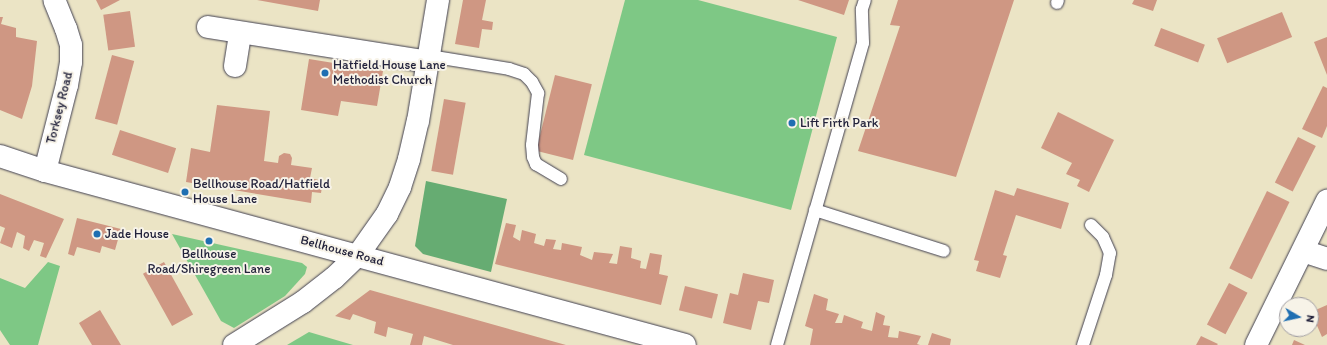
<!DOCTYPE html>
<html>
<head>
<meta charset="utf-8">
<style>
	body { margin:0 }
	#map { position:relative; width:1327px; height:345px; overflow:hidden; background:#ebe4c5; font-family:Itim,sans-serif }
	div>[style] { position:absolute }
	.green>* { inset:0; background:#7ec885 }
	.forest>* { inset:0; background:#66ac72 }
	.building>* { inset:0; background:#cf9783; transform-origin:0 0 }
	.roads { filter:drop-shadow(0 0 1px #403f50) drop-shadow(0 0 1px #403f50) }
	.service>* { height:12px; margin:-6px; padding:0 6px; transform-origin:6px; border-radius:6px; background:#fff }
	.minor>* { height:22px; margin:-11px; padding:0 11px; transform-origin:11px; border-radius:11px; background:#fff }
	.tertiary>* { height:22px; margin:-11px; padding:0 11px; transform-origin:11px; border-radius:11px; background:#fff }
	.secondary>* { height:22px; margin:-11px; padding:0 11px; transform-origin:11px; border-radius:11px; background:#fff }
	.dots>* { width:11px; height:11px; translate:-50% -50%; box-sizing:border-box; border:2px solid #f7f3e8; border-radius:50% }
	span { translate:-50% -50%; white-space:nowrap; text-align:center; line-height:1.15; -webkit-text-stroke:4px #f7f3e8; paint-order:stroke }
	.poi-label { font-size:13px; color:#22223b }
	.left { translate:0 -50%; text-align:left }
	.street-label { font-size:13px; color:#22223b }
	.north { position:absolute; left:1279px; top:297px; width:40px; height:40px; box-sizing:border-box; background:#f7f3e8; border:1px solid #a29fa3; border-radius:50%; rotate:99deg; font-size:11px; font-weight:700; line-height:16px; text-align:center; color:#22223b }
	.north::after { content:''; display:block; margin:auto; width:14px; height:18px; background:#1f6fb2; clip-path:polygon(50% 0,100% 100%,50% 72%,0 100%) }
</style>
</head>
<body>
<div id="map">
	<div class="green">
		<div style="clip-path:polygon(625px 0,698px 0,837px 37px,791px 210px,584px 155px)"></div>
		<div style="clip-path:polygon(172px 234px,302px 263px,307px 267px,305px 274px,285px 296px,234px 328px,221px 321px)"></div>
		<div style="clip-path:polygon(48px 262px,60px 266px,38px 345px,10px 345px,0 330px,0 278px,25px 288px)"></div>
		<div style="clip-path:polygon(309px 332px,353px 345px,287px 345px)"></div>
	</div>
	<div class="forest">
		<div style="clip-path:polygon(426px 181px,507px 199px,491px 272px,423px 254px,415px 246px)"></div>
	</div>
	<div class="building">
		<div style="clip-path:polygon(96px 0,120px 0,101px 10px)"></div>
		<div style="clip-path:polygon(257px 0,320px 0,318px 11px)"></div>
		<div style="clip-path:polygon(463px 0,486px 0,482px 20px,493px 22px,492px 30px,482px 29px,479px 48px,455px 44px)"></div>
		<div style="clip-path:polygon(798px 0,849px 0,844px 15px)"></div>
		<div style="clip-path:polygon(898px 0,1014px 0,956px 177px,858px 151px,900px 26px,890px 25px)"></div>
		<div style="clip-path:polygon(1134px 0,1157px 0,1153px 11px,1132px 4px)"></div>
		<div style="left:130px;top:11px;width:36px;height:27px;rotate:82deg"></div>
		<div style="left:1282px;top:12px;width:27px;height:70px;rotate:68deg"></div>
		<div style="clip-path:polygon(0 17px,3px 17px,1px 24px,16px 28px,16px 37px,37px 41px,32px 86px,22px 119px,0 110px)"></div>
		<div style="left:1161px;top:28px;width:47px;height:19px;rotate:21deg"></div>
		<div style="clip-path:polygon(1327px 37px,1327px 75px,1314px 42px)"></div>
		<div style="left:112px;top:55px;width:23px;height:66px;rotate:15deg"></div>
		<div style="clip-path:polygon(309px 59px,383px 71px,377px 106px,341px 101px,338px 116px,301px 110px)"></div>
		<div style="left:555px;top:75px;width:38px;height:78px;rotate:14deg"></div>
		<div style="clip-path:polygon(1323px 86px,1327px 88px,1327px 126px,1322px 138px,1302px 129px)"></div>
		<div style="left:444px;top:99px;width:22px;height:73px;rotate:10deg"></div>
		<div style="clip-path:polygon(217px 105px,270px 111px,264px 161px,278px 163px,279px 156px,284px 153px,290px 154px,292px 158px,291px 165px,312px 168px,310px 178px,323px 181px,321px 193px,312px 192px,311px 203px,186px 182px,191px 148px,210px 152px)"></div>
		<div style="clip-path:polygon(1058px 112px,1114px 140px,1089px 192px,1077px 186px,1080px 180px,1066px 174px,1072px 163px,1041px 148px)"></div>
		<div style="left:120px;top:130px;width:59px;height:26px;rotate:18deg"></div>
		<div style="left:1298px;top:137px;width:20px;height:51px;rotate:27deg"></div>
		<div style="clip-path:polygon(1017px 188px,1069px 203px,1061px 229px,1016px 215px,1003px 255px,1007px 256px,1000px 278px,976px 271px,979px 261px,974px 260px,995px 190px,1014px 196px)"></div>
		<div style="left:1267px;top:191px;width:25px;height:86px;rotate:26deg"></div>
		<div style="clip-path:polygon(0 194px,64px 219px,46px 258px,40px 256px,44px 243px,34px 240px,29px 251px,23px 248px,25px 236px,17px 232px,12px 248px,0 243px,5px 228px,0 226px)"></div>
		<div style="clip-path:polygon(77px 218px,121px 229px,115px 250px,102px 246px,100px 253px,77px 247px,74px 256px,68px 254px)"></div>
		<div style="clip-path:polygon(506px 223px,516px 225px,513px 237px,520px 241px,522px 230px,536px 234px,534px 243px,544px 246px,546px 239px,556px 240px,553px 249px,561px 250px,562px 243px,582px 247px,580px 255px,592px 260px,594px 252px,613px 254px,609px 263px,617px 264px,620px 246px,632px 248px,631px 258px,641px 261px,640px 268px,646px 269px,650px 253px,662px 255px,659px 274px,668px 276px,661px 305px,495px 264px)"></div>
		<div style="left:164px;top:262px;width:60px;height:24px;rotate:61deg"></div>
		<div style="clip-path:polygon(743px 273px,774px 280px,769px 303px,758px 301px,751px 330px,723px 323px,730px 293px,738px 295px)"></div>
		<div style="left:1229px;top:283px;width:21px;height:47px;rotate:28deg"></div>
		<div style="left:685px;top:286px;width:34px;height:25px;rotate:14deg"></div>
		<div style="clip-path:polygon(370px 290px,566px 345px,453px 345px,424px 336px,422px 345px,410px 345px,413px 334px,388px 327px,386px 337px,374px 333px,376px 322px,353px 314px,350px 320px,335px 316px)"></div>
		<div style="clip-path:polygon(814px 294px,828px 299px,826px 310px,839px 314px,835px 323px,842px 323px,844px 315px,863px 322px,861px 328px,872px 331px,876px 312px,885px 316px,883px 325px,890px 326px,888px 337px,898px 338px,899px 331px,921px 336px,917px 344px,920px 345px,810px 345px,813px 329px,805px 326px)"></div>
		<div style="clip-path:polygon(1327px 305px,1327px 334px,1322px 337px,1311px 312px)"></div>
		<div style="clip-path:polygon(100px 310px,121px 345px,92px 345px,79px 323px)"></div>
		<div style="clip-path:polygon(932px 333px,951px 339px,950px 345px,928px 345px)"></div>
		<div style="clip-path:polygon(1201px 336px,1218px 344px,1217px 345px,1196px 345px)"></div>
		<div style="clip-path:polygon(1294px 340px,1305px 345px,1292px 345px)"></div>
	</div>
	<div class="roads">
		<div class="service">
			<div style="left:1057px;top:3px;width:3px;rotate:-72deg"></div>
			<div style="left:429px;top:56px;width:81px;rotate:9.2deg"></div>
			<div style="left:509px;top:69px;width:16px;rotate:18deg"></div>
			<div style="left:524px;top:74px;width:11px;rotate:45deg"></div>
			<div style="left:532px;top:82px;width:13px;rotate:61deg"></div>
			<div style="left:538px;top:93px;width:52px;rotate:96.6deg"></div>
			<div style="left:532px;top:145px;width:12px;rotate:85deg"></div>
			<div style="left:533px;top:157px;width:8px;rotate:67deg"></div>
			<div style="left:536px;top:164px;width:29px;rotate:31deg"></div>
			<div style="left:815px;top:210px;width:135px;rotate:17.6deg"></div>
			<div style="left:777px;top:345px;width:314px;rotate:-74.1deg"></div>
			<div style="left:863px;top:43px;width:34px;rotate:-92deg"></div>
			<div style="left:862px;top:9px;width:9px;rotate:-72deg"></div>
			<div style="left:1083px;top:345px;width:74px;rotate:-71.8deg"></div>
			<div style="left:1106px;top:275px;width:22px;rotate:-80deg"></div>
			<div style="left:1110px;top:253px;width:17px;rotate:-114deg"></div>
			<div style="left:1103px;top:237px;width:17px;rotate:-135deg"></div>
		</div>
		<div class="minor">
			<div style="left:208px;top:27px;width:223px;rotate:9deg"></div>
			<div style="left:235px;top:66px;width:33px;rotate:-81deg"></div>
			<div style="left:45px;top:171px;width:89px;rotate:-75.7deg"></div>
			<div style="left:67px;top:85px;width:23px;rotate:-80deg"></div>
			<div style="left:71px;top:62px;width:17px;rotate:-90deg"></div>
			<div style="left:71px;top:45px;width:17px;rotate:-107deg"></div>
			<div style="left:66px;top:29px;width:31px;rotate:-112deg"></div>
			<div style="left:1303px;top:251px;width:25px;rotate:18deg"></div>
			<div style="left:1256px;top:345px;width:161px;rotate:-63.8deg"></div>
		</div>
		<div class="tertiary">
			<div style="left:234px;top:345px;width:81px;rotate:-31.9deg"></div>
			<div style="left:303px;top:302px;width:39px;rotate:-38deg"></div>
			<div style="left:334px;top:278px;width:33px;rotate:-44deg"></div>
			<div style="left:358px;top:255px;width:50px;rotate:-54.7deg"></div>
			<div style="left:387px;top:214px;width:30px;rotate:-64deg"></div>
			<div style="left:400px;top:187px;width:29px;rotate:-72deg"></div>
			<div style="left:409px;top:159px;width:39px;rotate:-77deg"></div>
			<div style="left:418px;top:121px;width:123px;rotate:-80.6deg"></div>
		</div>
		<div class="secondary">
			<div style="left:0;top:156px;width:47px;rotate:18.4deg"></div>
			<div style="left:45px;top:171px;width:663px;rotate:15.21deg"></div>
		</div>
	</div>
	<div class="dots">
		<div style="left:325px;top:73px;background:#1f6fb2"></div>
		<div style="left:792px;top:123px;background:#1f6fb2"></div>
		<div style="left:185px;top:192px;background:#1f6fb2"></div>
		<div style="left:97px;top:234px;background:#1f6fb2"></div>
		<div style="left:209px;top:241px;background:#1f6fb2"></div>
	</div>
	<div class="poi-label">
		<span class="left" style="left:333px;top:73px">Hatfield House Lane<br>Methodist Church</span>
		<span class="left" style="left:800px;top:123px">Lift Firth Park</span>
		<span class="left" style="left:193px;top:192px">Bellhouse Road/Hatfield<br>House Lane</span>
		<span class="left" style="left:105px;top:234px">Jade House</span>
		<span style="left:209px;top:262px">Bellhouse<br>Road/Shiregreen Lane</span>
	</div>
	<div class="street-label">
		<span style="left:60px;top:108px;rotate:-76deg">Torksey Road</span>
		<span style="left:342px;top:251px;rotate:15deg">Bellhouse Road</span>
	</div>
	<div class="north">N</div>
</div>
</body>
</html>
